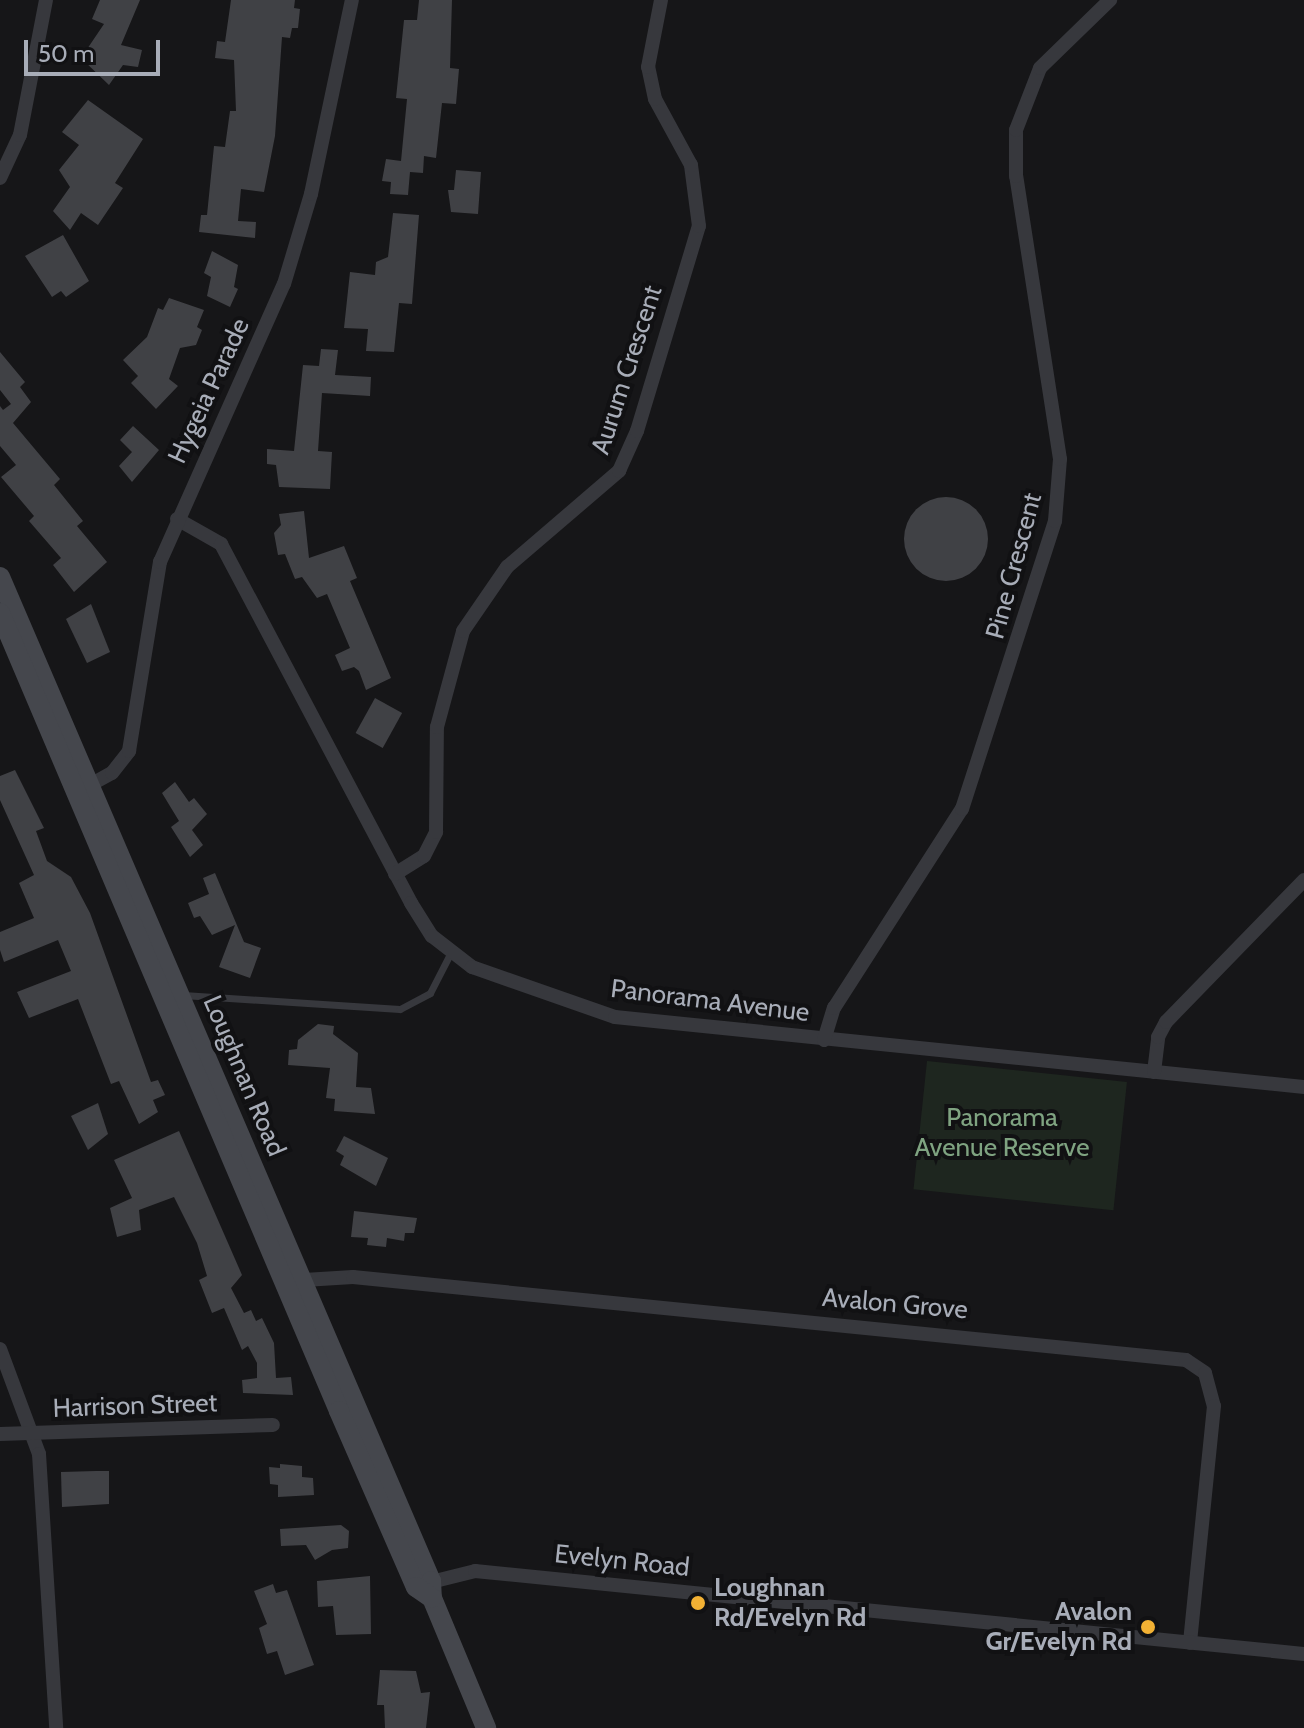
<!DOCTYPE html>
<html>
<head>
<meta charset="utf-8">
<style>
	body { margin:0 }
	#map { position:relative; width:1304px; height:1728px; overflow:hidden; background:#161618; font-family:Cabin,sans-serif }
	div>[style] { position:absolute }
	.green>* { inset:0; background:#1e261f; transform-origin:0 0 }
	.building>* { inset:0; background:#404145; transform-origin:0 0 }
	.round { border-radius:50% }
	.lane>* { height:7px; margin:-3.5px; padding:0 3.5px; transform-origin:3.5px; border-radius:3.5px; background:#37383d }
	.street>* { height:14px; margin:-7px; padding:0 7px; transform-origin:7px; border-radius:7px; background:#37383d }
	.secondary>* { height:20px; margin:-10px; padding:0 10px; transform-origin:10px; border-radius:10px; background:#45474d }
	.dots>* { width:22px; height:22px; translate:-50% -50%; box-sizing:border-box; border:4px solid #111113; border-radius:50% }
	span { translate:-50% -50%; white-space:nowrap; text-align:center; line-height:1.15; -webkit-text-stroke:8px #111113; paint-order:stroke }
	.street-label { font-size:26px; color:#a8adb8 }
	.park-label { font-size:26px; color:#7fa381 }
	.poi-label { font-size:26px; color:#a8adb8; font-weight:700 }
	.left { translate:0 -50%; text-align:left }
	.right { translate:-100% -50%; text-align:right }
	.scale { position:absolute; left:24px; top:40px; width:136px; height:36px; box-sizing:border-box; border:4px solid #a8adb8; border-top:0; padding-left:10px; font-size:24px; line-height:28px; white-space:nowrap; color:#a8adb8; -webkit-text-stroke:6px #111113; paint-order:stroke }
</style>
</head>
<body>
<div id="map">
	<div class="green">
		<div style="left:927px;top:1061px;width:201px;height:129px;rotate:6deg"></div>
	</div>
	<div class="building">
		<div style="clip-path:polygon(100px 0,140px 0,121px 45px,142px 50px,138px 67px,123px 65px,109px 85px,81px 58px,104px 24px,92px 19px)"></div>
		<div style="clip-path:polygon(231px 0,295px 0,294px 8px,300px 9px,298px 28px,292px 28px,290px 38px,282px 37px,275px 136px,264px 192px,241px 189px,238px 221px,256px 222px,255px 238px,199px 232px,201px 215px,207px 215px,214px 146px,225px 147px,230px 111px,236px 111px,234px 60px,215px 58px,217px 41px,225px 42px)"></div>
		<div style="clip-path:polygon(419px 0,452px 0,450px 68px,459px 69px,456px 104px,442px 103px,436px 158px,424px 156px,423px 173px,410px 172px,408px 195px,390px 194px,391px 182px,382px 181px,386px 159px,401px 161px,407px 99px,396px 98px,404px 20px,417px 20px)"></div>
		<div style="clip-path:polygon(88px 100px,143px 139px,115px 183px,123px 188px,98px 225px,81px 213px,70px 230px,53px 211px,70px 187px,59px 170px,79px 145px,62px 132px)"></div>
		<div style="clip-path:polygon(456px 170px,481px 172px,478px 214px,451px 212px,448px 190px,454px 190px)"></div>
		<div style="clip-path:polygon(393px 213px,419px 215px,412px 304px,399px 303px,394px 352px,366px 351px,368px 329px,344px 328px,350px 272px,375px 275px,376px 262px,388px 257px)"></div>
		<div style="clip-path:polygon(63px 235px,89px 281px,66px 297px,61px 291px,52px 297px,25px 256px)"></div>
		<div style="clip-path:polygon(212px 251px,238px 265px,234px 287px,238px 289px,230px 307px,207px 296px,211px 277px,204px 273px)"></div>
		<div style="clip-path:polygon(169px 298px,204px 310px,197px 327px,202px 330px,196px 345px,180px 348px,169px 379px,178px 386px,156px 409px,131px 383px,138px 376px,123px 360px,147px 337px,158px 308px,163px 310px)"></div>
		<div style="clip-path:polygon(321px 349px,338px 350px,335px 375px,371px 377px,370px 396px,322px 393px,318px 451px,332px 452px,330px 489px,279px 487px,276px 465px,267px 464px,267px 449px,294px 451px,303px 365px,319px 366px)"></div>
		<div style="clip-path:polygon(0 352px,25px 382px,20px 387px,31px 402px,13px 423px,60px 479px,54px 485px,83px 521px,77px 526px,107px 562px,74px 592px,53px 565px,61px 558px,29px 521px,34px 516px,1px 477px,16px 465px,0 446px,0 406px,3px 410px,11px 404px,0 390px)"></div>
		<div style="clip-path:polygon(133px 426px,159px 450px,132px 482px,119px 466px,132px 452px,120px 440px)"></div>
		<div class="round" style="left:904px;top:497px;width:84px;height:84px"></div>
		<div style="clip-path:polygon(304px 511px,309px 558px,344px 546px,357px 578px,350px 581px,391px 678px,366px 690px,359px 671px,354px 667px,342px 671px,335px 655px,350px 648px,327px 594px,317px 598px,302px 577px,295px 579px,285px 554px,278px 555px,274px 533px,281px 525px,279px 514px)"></div>
		<div style="clip-path:polygon(91px 604px,110px 652px,87px 663px,66px 619px)"></div>
		<div style="left:375px;top:698px;width:31px;height:40px;rotate:29deg"></div>
		<div style="clip-path:polygon(15px 770px,44px 828px,36px 831px,47px 861px,71px 877px,90px 913px,151px 1082px,158px 1080px,165px 1095px,153px 1100px,158px 1112px,139px 1124px,119px 1081px,111px 1084px,78px 999px,29px 1018px,17px 992px,71px 971px,58px 940px,4px 962px,0 950px,0 932px,34px 918px,19px 883px,34px 875px,0 800px,0 776px)"></div>
		<div style="clip-path:polygon(175px 782px,189px 802px,194px 798px,207px 814px,192px 830px,203px 845px,190px 857px,171px 827px,179px 821px,162px 793px)"></div>
		<div style="clip-path:polygon(215px 873px,244px 942px,261px 948px,250px 978px,219px 967px,235px 925px,212px 935px,200px 916px,194px 918px,188px 903px,209px 894px,203px 878px)"></div>
		<div style="clip-path:polygon(318px 1024px,334px 1026px,333px 1034px,358px 1053px,356px 1087px,371px 1088px,375px 1114px,334px 1111px,335px 1099px,326px 1098px,330px 1068px,288px 1065px,289px 1050px,297px 1049px,298px 1040px)"></div>
		<div style="clip-path:polygon(98px 1103px,108px 1134px,88px 1150px,71px 1116px)"></div>
		<div style="clip-path:polygon(179px 1131px,242px 1275px,231px 1288px,244px 1313px,251px 1310px,256px 1321px,262px 1318px,274px 1343px,276px 1378px,291px 1377px,293px 1395px,243px 1393px,242px 1380px,257px 1378px,257px 1363px,248px 1346px,242px 1350px,224px 1308px,212px 1313px,199px 1280px,207px 1276px,197px 1243px,174px 1197px,139px 1210px,141px 1230px,117px 1237px,110px 1208px,132px 1198px,114px 1160px)"></div>
		<div style="clip-path:polygon(344px 1136px,388px 1158px,376px 1186px,340px 1165px,344px 1156px,336px 1151px)"></div>
		<div style="clip-path:polygon(354px 1211px,417px 1218px,414px 1233px,405px 1233px,404px 1241px,387px 1238px,386px 1247px,367px 1245px,368px 1238px,351px 1237px)"></div>
		<div style="clip-path:polygon(280px 1464px,302px 1466px,302px 1477px,313px 1478px,314px 1495px,278px 1497px,278px 1485px,270px 1484px,269px 1467px,280px 1468px)"></div>
		<div style="clip-path:polygon(96px 1471px,109px 1471px,109px 1504px,62px 1507px,61px 1472px)"></div>
		<div style="clip-path:polygon(341px 1525px,349px 1531px,348px 1548px,332px 1550px,315px 1560px,306px 1545px,281px 1546px,280px 1529px)"></div>
		<div style="clip-path:polygon(370px 1576px,371px 1634px,336px 1635px,333px 1606px,318px 1607px,317px 1581px)"></div>
		<div style="clip-path:polygon(273px 1584px,276px 1593px,287px 1590px,314px 1665px,285px 1675px,277px 1651px,267px 1654px,259px 1628px,267px 1624px,254px 1591px)"></div>
		<div style="clip-path:polygon(380px 1670px,416px 1671px,421px 1693px,430px 1692px,426px 1728px,385px 1728px,384px 1705px,377px 1705px)"></div>
	</div>
	<div class="lane">
		<div style="left:183px;top:995px;width:217px;rotate:3.7deg"></div>
		<div style="left:400px;top:1009px;width:34px;rotate:-28deg"></div>
		<div style="left:430px;top:993px;width:44px;rotate:-62.9deg"></div>
	</div>
	<div class="street">
		<div style="left:0;top:178px;width:47px;rotate:-65.1deg"></div>
		<div style="left:20px;top:135px;width:137px;rotate:-79.1deg"></div>
		<div style="left:177px;top:519px;width:51px;rotate:29.6deg"></div>
		<div style="left:221px;top:544px;width:406px;rotate:62.1deg"></div>
		<div style="left:411px;top:903px;width:39px;rotate:58deg"></div>
		<div style="left:432px;top:936px;width:51px;rotate:37.8deg"></div>
		<div style="left:472px;top:967px;width:151px;rotate:19.3deg"></div>
		<div style="left:615px;top:1017px;width:693px;rotate:5.8deg"></div>
		<div style="left:90px;top:785px;width:25px;rotate:-29deg"></div>
		<div style="left:112px;top:773px;width:28px;rotate:-52deg"></div>
		<div style="left:129px;top:751px;width:192px;rotate:-80.7deg"></div>
		<div style="left:160px;top:562px;width:304px;rotate:-66deg"></div>
		<div style="left:284px;top:284px;width:94px;rotate:-73.3deg"></div>
		<div style="left:311px;top:194px;width:198px;rotate:-78.1deg"></div>
		<div style="left:395px;top:874px;width:34px;rotate:-32deg"></div>
		<div style="left:424px;top:856px;width:27px;rotate:-63deg"></div>
		<div style="left:436px;top:832px;width:105px;rotate:-89.5deg"></div>
		<div style="left:437px;top:727px;width:99px;rotate:-74.8deg"></div>
		<div style="left:463px;top:631px;width:78px;rotate:-55.5deg"></div>
		<div style="left:507px;top:567px;width:148px;rotate:-40.6deg"></div>
		<div style="left:619px;top:471px;width:44px;rotate:-65.8deg"></div>
		<div style="left:637px;top:431px;width:214px;rotate:-73.2deg"></div>
		<div style="left:699px;top:226px;width:62px;rotate:-97.5deg"></div>
		<div style="left:691px;top:165px;width:75px;rotate:-118.6deg"></div>
		<div style="left:655px;top:99px;width:33px;rotate:-102deg"></div>
		<div style="left:648px;top:67px;width:68px;rotate:-79deg"></div>
		<div style="left:824px;top:1040px;width:34px;rotate:-73deg"></div>
		<div style="left:834px;top:1008px;width:237px;rotate:-57.3deg"></div>
		<div style="left:962px;top:809px;width:303px;rotate:-72.1deg"></div>
		<div style="left:1055px;top:521px;width:62px;rotate:-85.4deg"></div>
		<div style="left:1060px;top:459px;width:286px;rotate:-98.8deg"></div>
		<div style="left:1016px;top:176px;width:46px;rotate:-90deg"></div>
		<div style="left:1016px;top:130px;width:66px;rotate:-68.8deg"></div>
		<div style="left:1040px;top:68px;width:98px;rotate:-44.2deg"></div>
		<div style="left:1154px;top:1072px;width:35px;rotate:-83deg"></div>
		<div style="left:1158px;top:1037px;width:17px;rotate:-62deg"></div>
		<div style="left:1166px;top:1022px;width:198px;rotate:-45.8deg"></div>
		<div style="left:304px;top:1280px;width:49px;rotate:-3.5deg"></div>
		<div style="left:353px;top:1277px;width:837px;rotate:5.69deg"></div>
		<div style="left:1186px;top:1360px;width:23px;rotate:34deg"></div>
		<div style="left:1205px;top:1373px;width:34px;rotate:75deg"></div>
		<div style="left:1214px;top:1406px;width:238px;rotate:95.8deg"></div>
		<div style="left:0;top:1349px;width:112px;rotate:69.6deg"></div>
		<div style="left:39px;top:1454px;width:275px;rotate:86.4deg"></div>
		<div style="left:0;top:1434px;width:273px;rotate:-1.9deg"></div>
		<div style="left:423px;top:1584px;width:54px;rotate:-14deg"></div>
		<div style="left:475px;top:1571px;width:833px;rotate:5.72deg"></div>
	</div>
	<div class="secondary">
		<div style="left:0;top:577px;width:1093px;rotate:66.77deg"></div>
		<div style="left:431px;top:1581px;width:17px;rotate:87deg"></div>
		<div style="left:432px;top:1598px;width:141px;rotate:67.4deg"></div>
		<div style="left:0;top:613px;width:867px;rotate:66.98deg"></div>
		<div style="left:339px;top:1411px;width:192px;rotate:66.4deg"></div>
		<div style="left:416px;top:1587px;width:19px;rotate:35deg"></div>
	</div>
	<div class="dots">
		<div style="left:698px;top:1603px;background:#f2b134"></div>
		<div style="left:1148px;top:1627px;background:#f2b134"></div>
	</div>
	<div class="street-label">
		<span style="left:627px;top:370px;rotate:-72deg">Aurum Crescent</span>
		<span style="left:209px;top:391px;rotate:-65deg">Hygeia Parade</span>
		<span style="left:1014px;top:566px;rotate:-75deg">Pine Crescent</span>
		<span style="left:710px;top:1001px;rotate:7deg">Panorama Avenue</span>
		<span style="left:244px;top:1076px;rotate:67deg">Loughnan Road</span>
		<span style="left:895px;top:1304px;rotate:5deg">Avalon Grove</span>
		<span style="left:135px;top:1406px;rotate:-2deg">Harrison Street</span>
		<span style="left:622px;top:1561px;rotate:6deg">Evelyn Road</span>
	</div>
	<div class="park-label">
		<span style="left:1002px;top:1133px">Panorama<br>Avenue Reserve</span>
	</div>
	<div class="poi-label">
		<span class="left" style="left:714px;top:1603px">Loughnan<br>Rd/Evelyn Rd</span>
		<span class="right" style="left:1132px;top:1627px">Avalon<br>Gr/Evelyn Rd</span>
	</div>
	<div class="scale">50 m</div>
</div>
</body>
</html>
